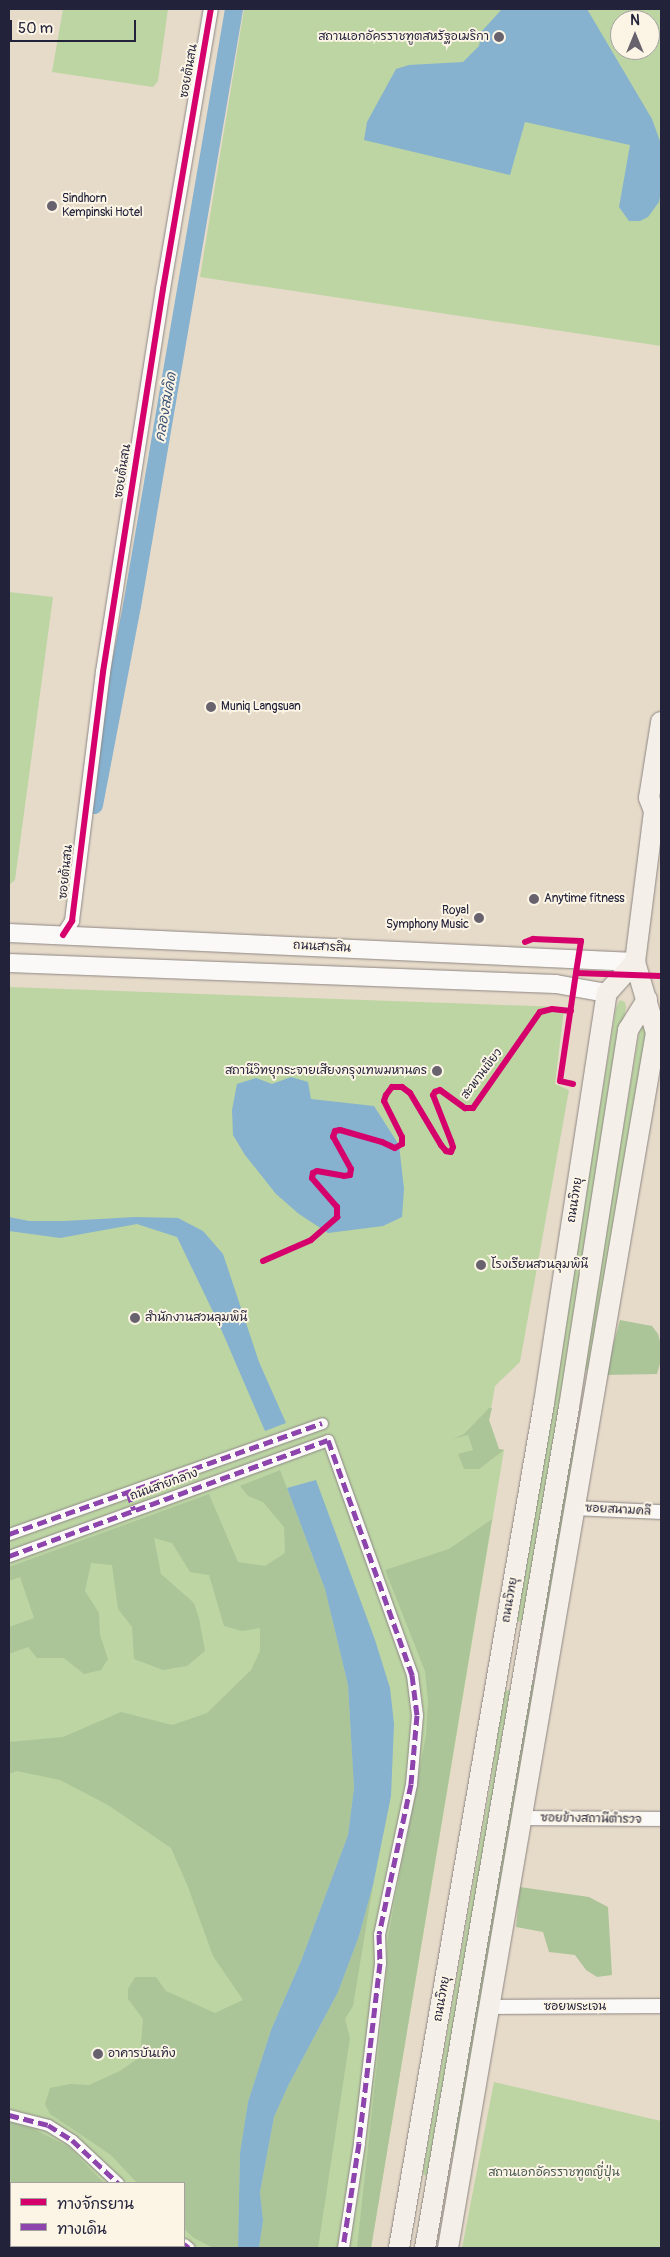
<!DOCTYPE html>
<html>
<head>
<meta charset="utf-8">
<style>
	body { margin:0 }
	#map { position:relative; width:670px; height:2257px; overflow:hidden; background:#e6dac9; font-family:Pangolin,"Playpen Sans Thai",sans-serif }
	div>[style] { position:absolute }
	.green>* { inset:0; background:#bcd5a3 }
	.forest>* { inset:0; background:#abc599; transform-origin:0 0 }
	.water>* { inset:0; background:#86b1cf }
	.canal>* { height:18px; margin:-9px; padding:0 9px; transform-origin:9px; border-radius:9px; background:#86b1cf }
	.roads { filter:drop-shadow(0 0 1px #8d8783) drop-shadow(0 0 1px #8d8783) }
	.pedestrian>* { height:11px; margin:-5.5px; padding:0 5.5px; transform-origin:5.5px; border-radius:5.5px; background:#fbf9f7 }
	.minor>* { height:14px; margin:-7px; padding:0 7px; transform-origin:7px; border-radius:7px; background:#fbf9f7 }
	.tertiary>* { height:18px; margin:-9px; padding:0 9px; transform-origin:9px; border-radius:9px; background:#fbf9f7 }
	.secondary>* { height:20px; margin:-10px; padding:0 10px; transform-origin:10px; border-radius:10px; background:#f4efe8 }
	.quiet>* { height:5px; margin-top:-2.5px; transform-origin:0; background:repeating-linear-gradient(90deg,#8e44ad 0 10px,transparent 0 15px) }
	.cycleway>* { height:6px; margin:-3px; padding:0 3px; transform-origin:3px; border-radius:3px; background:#d6006c }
	.dots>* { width:14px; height:14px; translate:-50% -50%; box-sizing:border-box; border:2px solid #fcf5e5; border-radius:50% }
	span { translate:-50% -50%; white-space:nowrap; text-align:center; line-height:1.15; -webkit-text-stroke:4px #fcf5e5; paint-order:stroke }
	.poi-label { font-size:12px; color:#22223b }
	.right { translate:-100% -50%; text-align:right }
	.left { translate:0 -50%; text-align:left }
	.street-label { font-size:12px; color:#22223b }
	.park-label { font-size:12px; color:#465751 }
	.water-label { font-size:14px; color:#3a5477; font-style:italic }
	.frame { position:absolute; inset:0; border:10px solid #22223b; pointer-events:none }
	.legend { position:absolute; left:10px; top:2182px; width:175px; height:65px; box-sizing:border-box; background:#fcf5e5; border:1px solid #a5a1a1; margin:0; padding:6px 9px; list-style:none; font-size:15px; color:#22223b }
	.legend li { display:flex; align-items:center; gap:10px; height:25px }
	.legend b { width:25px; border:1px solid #a5a1a1 }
	.north { position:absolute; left:610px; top:10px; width:50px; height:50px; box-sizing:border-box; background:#fcf5e5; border:1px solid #a5a1a1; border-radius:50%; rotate:0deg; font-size:14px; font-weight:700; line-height:20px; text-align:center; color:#22223b }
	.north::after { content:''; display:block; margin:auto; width:18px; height:22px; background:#67626d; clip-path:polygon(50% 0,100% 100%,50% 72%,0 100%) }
	.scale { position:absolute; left:10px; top:20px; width:126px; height:22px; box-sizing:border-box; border:2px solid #22223b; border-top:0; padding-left:6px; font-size:15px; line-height:18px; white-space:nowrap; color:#22223b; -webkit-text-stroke:4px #fcf5e5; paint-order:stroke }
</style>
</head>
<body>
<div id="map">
	<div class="green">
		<div style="clip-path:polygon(63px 9px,168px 9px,158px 81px,153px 87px,52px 72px)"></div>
		<div style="clip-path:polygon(evenodd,244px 9px,661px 9px,661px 346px,200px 277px,244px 9px,620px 20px,650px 20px,650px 50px,620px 50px,620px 20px)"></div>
		<div style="clip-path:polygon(9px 592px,53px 597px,15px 880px,9px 885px)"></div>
		<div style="clip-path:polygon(evenodd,9px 987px,561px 1007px,564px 1009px,555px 1084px,569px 1090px,520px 1362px,495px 1386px,489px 1420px,499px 1449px,504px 1450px,371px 2248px,9px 2248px,9px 987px,11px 2183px,184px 2183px,184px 2246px,11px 2246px,11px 2183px)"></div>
		<div style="clip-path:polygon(620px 1000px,625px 1002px,626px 1007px,591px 1225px,524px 1621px,521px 1623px,517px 1620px,616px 1008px)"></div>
		<div style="clip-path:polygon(643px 1027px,647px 1029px,590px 1369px,586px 1370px,583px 1368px,640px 1028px)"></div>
		<div style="clip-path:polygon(572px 1440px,576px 1441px,577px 1445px,544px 1629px,539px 1627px)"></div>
		<div style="clip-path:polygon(535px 1682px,456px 2151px,453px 2149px,452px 2144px,529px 1684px)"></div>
		<div style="clip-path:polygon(507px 1690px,512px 1691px,513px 1708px,503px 1728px,495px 1784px,430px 2176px,426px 2177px,423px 2173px,492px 1775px,503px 1692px)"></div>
		<div style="clip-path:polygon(494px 2082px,661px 2121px,661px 2248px,462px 2248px)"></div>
	</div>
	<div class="forest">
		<div style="clip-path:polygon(620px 1320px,652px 1326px,658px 1334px,661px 1345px,661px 1360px,657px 1374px,605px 1375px)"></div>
		<div style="clip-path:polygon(489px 1408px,492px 1408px,489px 1420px,499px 1449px,504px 1450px,479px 1469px,464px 1469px,458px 1454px,473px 1450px,468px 1435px,453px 1439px,464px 1434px)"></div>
		<div style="clip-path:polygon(280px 1470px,325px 1589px,348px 1685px,354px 1788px,348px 1835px,301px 1961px,271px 2030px,248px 2102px,240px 2154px,238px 2248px,213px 2248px,194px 2238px,184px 2229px,184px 2183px,137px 2183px,111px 2155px,50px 2114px,45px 2104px,50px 2088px,70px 2084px,89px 2085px,120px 2071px,140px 2057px,143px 2019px,128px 1999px,128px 1989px,135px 1977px,156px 1977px,166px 1991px,215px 2013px,243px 2000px,213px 1956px,188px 1887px,171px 1848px,108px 1805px,60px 1780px,17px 1771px,9px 1774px,9px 1742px,63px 1737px,121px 1712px,172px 1725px,207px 1713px,251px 1670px,260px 1651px,260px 1628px,242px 1631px,224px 1626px,209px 1575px,190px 1572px,172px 1543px,154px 1538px,161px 1574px,194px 1603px,199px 1618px,205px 1651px,187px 1666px,163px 1670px,134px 1659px,132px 1627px,118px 1609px,112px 1565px,91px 1563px,85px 1591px,99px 1613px,100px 1635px,108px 1659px,101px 1670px,84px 1674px,64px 1658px,37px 1658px,28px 1647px,9px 1654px,9px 1627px,34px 1618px,20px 1577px,9px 1581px,9px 1567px,209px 1494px,238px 1562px,265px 1566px,285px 1553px,284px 1527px,263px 1502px,248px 1496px,240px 1486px)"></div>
		<div style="clip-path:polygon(492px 1519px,371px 2248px,357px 2248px,386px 1981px,388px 1937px,426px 1735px,428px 1701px,425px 1671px,385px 1570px,449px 1549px)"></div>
		<div style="clip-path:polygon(373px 1885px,353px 2006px,345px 2019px,350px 2038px,318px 2248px,259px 2248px,263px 2221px,260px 2192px,274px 2117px,288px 2086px,338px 1992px,359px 1936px)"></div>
		<div style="clip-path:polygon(520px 1887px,589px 1897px,608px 1907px,612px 1975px,597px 1977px,586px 1970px,575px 1955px,549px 1952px,543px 1932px,516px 1927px)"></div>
		<div style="clip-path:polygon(9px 2122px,34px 2129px,69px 2147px,104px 2183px,12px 2183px,9px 2178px)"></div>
		<div style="left:45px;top:2246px;width:125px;height:2px"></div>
	</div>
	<div class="water">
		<div style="clip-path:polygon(502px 9px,587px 9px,652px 119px,661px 144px,661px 190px,659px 202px,648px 217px,640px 221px,629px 221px,619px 207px,630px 145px,525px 122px,510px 175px,364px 140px,367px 122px,396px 69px,409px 65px,463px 62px,479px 46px,482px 31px)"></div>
		<div style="clip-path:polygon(291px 1077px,308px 1082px,311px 1099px,374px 1106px,399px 1145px,404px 1189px,402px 1217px,383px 1226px,328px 1233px,299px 1214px,276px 1194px,245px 1155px,233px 1135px,232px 1110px,237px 1084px,256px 1078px,272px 1084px)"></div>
		<div style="clip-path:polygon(9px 1217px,29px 1221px,64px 1221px,135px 1217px,178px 1218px,203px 1231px,223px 1254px,259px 1362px,286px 1423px,265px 1431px,218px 1322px,177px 1237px,137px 1224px,60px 1238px,9px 1231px)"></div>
		<div style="clip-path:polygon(316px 1480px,375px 1640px,390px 1688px,394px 1724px,391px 1796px,373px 1885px,359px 1936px,338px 1992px,288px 2086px,274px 2117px,260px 2192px,263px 2221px,259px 2248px,238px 2248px,240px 2153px,248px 2102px,271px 2030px,301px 1961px,348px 1835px,354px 1788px,348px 1685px,325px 1589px,287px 1488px)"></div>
	</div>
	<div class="canal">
		<div style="left:94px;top:805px;width:203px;rotate:-79.2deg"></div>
		<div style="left:132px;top:606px;width:606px;rotate:-80.3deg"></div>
	</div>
	<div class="roads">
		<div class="pedestrian">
			<div style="left:9px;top:1534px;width:332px;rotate:-19.5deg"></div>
			<div style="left:9px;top:1556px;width:339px;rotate:-20deg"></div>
			<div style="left:328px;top:1440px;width:250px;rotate:70.3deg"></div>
			<div style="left:412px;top:1675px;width:40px;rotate:82.9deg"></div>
			<div style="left:417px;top:1715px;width:69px;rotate:95deg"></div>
			<div style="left:411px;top:1784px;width:153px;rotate:102deg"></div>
			<div style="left:379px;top:1934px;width:29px;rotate:88deg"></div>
			<div style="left:380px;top:1963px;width:181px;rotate:96.7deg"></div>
			<div style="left:359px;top:2143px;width:106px;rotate:98.7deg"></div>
			<div style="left:9px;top:2115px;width:40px;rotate:14.4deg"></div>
			<div style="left:48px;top:2125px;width:28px;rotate:32deg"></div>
			<div style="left:72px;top:2140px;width:63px;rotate:43.1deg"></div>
			<div style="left:184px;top:2244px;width:6px;rotate:39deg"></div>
		</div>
		<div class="minor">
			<div style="left:63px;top:935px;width:17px;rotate:-57deg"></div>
			<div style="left:72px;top:921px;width:251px;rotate:-82.9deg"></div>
			<div style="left:103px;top:672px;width:388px;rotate:-81.1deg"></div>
			<div style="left:163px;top:289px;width:284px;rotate:-80.3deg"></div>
			<div style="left:575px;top:1508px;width:86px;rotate:2.7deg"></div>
			<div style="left:522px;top:1818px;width:139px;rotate:0.4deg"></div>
			<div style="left:489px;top:2007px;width:172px;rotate:-0.3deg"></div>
		</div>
		<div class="tertiary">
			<div style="left:9px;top:933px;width:627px;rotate:2.65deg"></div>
			<div style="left:9px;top:963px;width:547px;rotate:2.2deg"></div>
			<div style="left:556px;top:984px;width:52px;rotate:10deg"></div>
		</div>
		<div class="secondary">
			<div style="left:399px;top:2248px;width:857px;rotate:-80.26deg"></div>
			<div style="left:544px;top:1403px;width:415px;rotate:-81.3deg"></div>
			<div style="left:607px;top:993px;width:42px;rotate:-47.9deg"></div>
			<div style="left:425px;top:2248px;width:853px;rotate:-80.28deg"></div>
			<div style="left:569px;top:1407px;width:382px;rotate:-81.1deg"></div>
			<div style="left:628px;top:1030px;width:36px;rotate:-58deg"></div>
			<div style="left:448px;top:2248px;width:1233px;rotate:-80.29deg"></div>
			<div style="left:656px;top:1033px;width:74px;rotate:-106.5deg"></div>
			<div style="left:635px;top:962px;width:152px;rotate:-82.8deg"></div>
			<div style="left:654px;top:811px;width:14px;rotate:-111deg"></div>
			<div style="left:649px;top:798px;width:77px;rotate:-81deg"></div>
		</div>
	</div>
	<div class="quiet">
		<div style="left:128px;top:1492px;width:19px;rotate:72deg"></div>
		<div style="left:9px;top:1534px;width:332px;rotate:-19.5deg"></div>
		<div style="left:9px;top:1556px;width:339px;rotate:-20deg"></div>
		<div style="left:328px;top:1440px;width:250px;rotate:70.3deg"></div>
		<div style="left:412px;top:1675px;width:40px;rotate:82.9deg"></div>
		<div style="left:417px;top:1715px;width:69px;rotate:95deg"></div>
		<div style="left:411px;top:1784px;width:153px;rotate:102deg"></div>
		<div style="left:379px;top:1934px;width:29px;rotate:88deg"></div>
		<div style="left:380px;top:1963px;width:181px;rotate:96.7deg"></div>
		<div style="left:359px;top:2143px;width:106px;rotate:98.7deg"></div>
		<div style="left:9px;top:2115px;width:40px;rotate:14.4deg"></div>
		<div style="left:48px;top:2125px;width:28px;rotate:32deg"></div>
		<div style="left:72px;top:2140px;width:63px;rotate:43.1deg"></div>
		<div style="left:184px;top:2244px;width:6px;rotate:39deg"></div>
	</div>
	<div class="cycleway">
		<div style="left:63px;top:935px;width:17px;rotate:-57deg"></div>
		<div style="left:72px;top:921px;width:251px;rotate:-82.9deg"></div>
		<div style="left:103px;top:672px;width:388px;rotate:-81.1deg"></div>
		<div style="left:163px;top:289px;width:284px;rotate:-80.3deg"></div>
		<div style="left:525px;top:942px;width:9px;rotate:-21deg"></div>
		<div style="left:533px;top:939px;width:48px;rotate:2.4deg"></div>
		<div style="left:581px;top:941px;width:32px;rotate:99deg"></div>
		<div style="left:573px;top:1084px;width:13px;rotate:-167deg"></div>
		<div style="left:560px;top:1081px;width:109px;rotate:-81.6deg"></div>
		<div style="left:576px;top:973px;width:85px;rotate:2deg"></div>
		<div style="left:263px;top:1261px;width:52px;rotate:-23.6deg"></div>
		<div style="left:311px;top:1240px;width:35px;rotate:-41deg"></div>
		<div style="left:337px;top:1217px;width:10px;rotate:-90deg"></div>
		<div style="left:337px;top:1207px;width:38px;rotate:-131deg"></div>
		<div style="left:312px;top:1178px;width:5px;rotate:-79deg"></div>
		<div style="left:313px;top:1173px;width:4px;rotate:-27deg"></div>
		<div style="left:317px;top:1171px;width:27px;rotate:10deg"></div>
		<div style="left:344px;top:1176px;width:6px;rotate:-9deg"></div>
		<div style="left:350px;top:1175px;width:6px;rotate:-81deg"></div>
		<div style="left:351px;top:1169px;width:37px;rotate:-119deg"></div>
		<div style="left:333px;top:1137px;width:6px;rotate:-72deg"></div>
		<div style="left:335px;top:1131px;width:5px;rotate:-11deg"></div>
		<div style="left:340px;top:1130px;width:44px;rotate:15.9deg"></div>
		<div style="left:382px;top:1142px;width:14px;rotate:25deg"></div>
		<div style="left:395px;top:1148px;width:8px;rotate:-30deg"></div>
		<div style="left:402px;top:1144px;width:7px;rotate:-90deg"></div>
		<div style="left:402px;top:1137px;width:40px;rotate:-116.6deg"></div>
		<div style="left:384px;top:1101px;width:6px;rotate:-72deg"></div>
		<div style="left:386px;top:1095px;width:10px;rotate:-53deg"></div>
		<div style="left:392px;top:1087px;width:10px"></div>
		<div style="left:402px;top:1087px;width:10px;rotate:37deg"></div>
		<div style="left:410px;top:1093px;width:61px;rotate:59.2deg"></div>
		<div style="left:441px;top:1145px;width:8px;rotate:50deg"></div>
		<div style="left:446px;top:1151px;width:5px;rotate:11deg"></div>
		<div style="left:451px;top:1152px;width:5px;rotate:-68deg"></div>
		<div style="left:453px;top:1147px;width:6px;rotate:-108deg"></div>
		<div style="left:451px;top:1141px;width:49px;rotate:-111.4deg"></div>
		<div style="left:433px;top:1095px;width:4px;rotate:-56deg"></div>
		<div style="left:435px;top:1092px;width:5px;rotate:-22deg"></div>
		<div style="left:440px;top:1090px;width:31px;rotate:36deg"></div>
		<div style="left:465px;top:1108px;width:8px"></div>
		<div style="left:473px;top:1108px;width:117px;rotate:-55.1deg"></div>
		<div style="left:540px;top:1012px;width:12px;rotate:-14deg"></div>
		<div style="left:552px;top:1009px;width:19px;rotate:6deg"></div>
	</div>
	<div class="dots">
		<div style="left:499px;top:37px;background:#67626d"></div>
		<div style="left:52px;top:206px;background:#67626d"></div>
		<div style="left:211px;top:707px;background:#67626d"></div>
		<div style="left:534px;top:899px;background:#67626d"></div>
		<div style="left:479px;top:918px;background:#67626d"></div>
		<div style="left:437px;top:1071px;background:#67626d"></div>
		<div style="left:481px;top:1265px;background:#67626d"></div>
		<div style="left:135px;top:1318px;background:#67626d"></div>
		<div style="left:98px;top:2054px;background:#67626d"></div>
	</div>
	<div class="poi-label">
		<span class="right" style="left:489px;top:37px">สถานเอกอัครราชทูตสหรัฐอเมริกา</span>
		<span class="left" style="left:62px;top:206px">Sindhorn<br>Kempinski Hotel</span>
		<span class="left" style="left:221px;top:707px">Muniq Langsuan</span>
		<span class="left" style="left:544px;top:899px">Anytime fitness</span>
		<span class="right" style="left:469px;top:918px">Royal<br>Symphony Music</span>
		<span class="right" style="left:427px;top:1071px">สถานีวิทยุกระจายเสียงกรุงเทพมหานคร</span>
		<span class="left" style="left:491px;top:1265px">โรงเรียนสวนลุมพินี</span>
		<span class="left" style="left:145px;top:1318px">สำนักงานสวนลุมพินี</span>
		<span class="left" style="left:108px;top:2054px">อาคารบันเทิง</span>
	</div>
	<div class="street-label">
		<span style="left:189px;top:71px;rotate:-80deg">ซอยต้นสน</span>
		<span style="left:123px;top:471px;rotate:-81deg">ซอยต้นสน</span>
		<span style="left:66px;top:872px;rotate:-84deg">ซอยต้นสน</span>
		<span style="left:322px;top:947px;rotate:3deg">ถนนสารสิน</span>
		<span style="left:482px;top:1074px;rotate:-53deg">สะพานเขียว</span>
		<span style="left:575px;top:1200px;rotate:-81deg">ถนนวิทยุ</span>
		<span style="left:164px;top:1485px;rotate:-20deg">ถนนสายกลาง</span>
		<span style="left:618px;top:1510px;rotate:3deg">ซอยสนามคลี</span>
		<span style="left:510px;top:1600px;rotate:-80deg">ถนนวิทยุ</span>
		<span style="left:591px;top:1819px;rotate:1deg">ซอยข้างสถานีตำรวจ</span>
		<span style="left:442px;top:1999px;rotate:-80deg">ถนนวิทยุ</span>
		<span style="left:575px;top:2007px">ซอยพระเจน</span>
	</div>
	<div class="park-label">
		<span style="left:554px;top:2173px">สถานเอกอัครราชทูตญี่ปุ่น</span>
	</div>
	<div class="water-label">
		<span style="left:166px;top:407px;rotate:-80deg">คลองสมคิด</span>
	</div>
	<div class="frame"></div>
	<ul class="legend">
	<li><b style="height:6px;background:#d6006c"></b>ทางจักรยาน</li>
	<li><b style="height:6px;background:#8e44ad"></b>ทางเดิน</li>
	</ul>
	<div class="north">N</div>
	<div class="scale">50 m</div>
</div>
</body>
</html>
